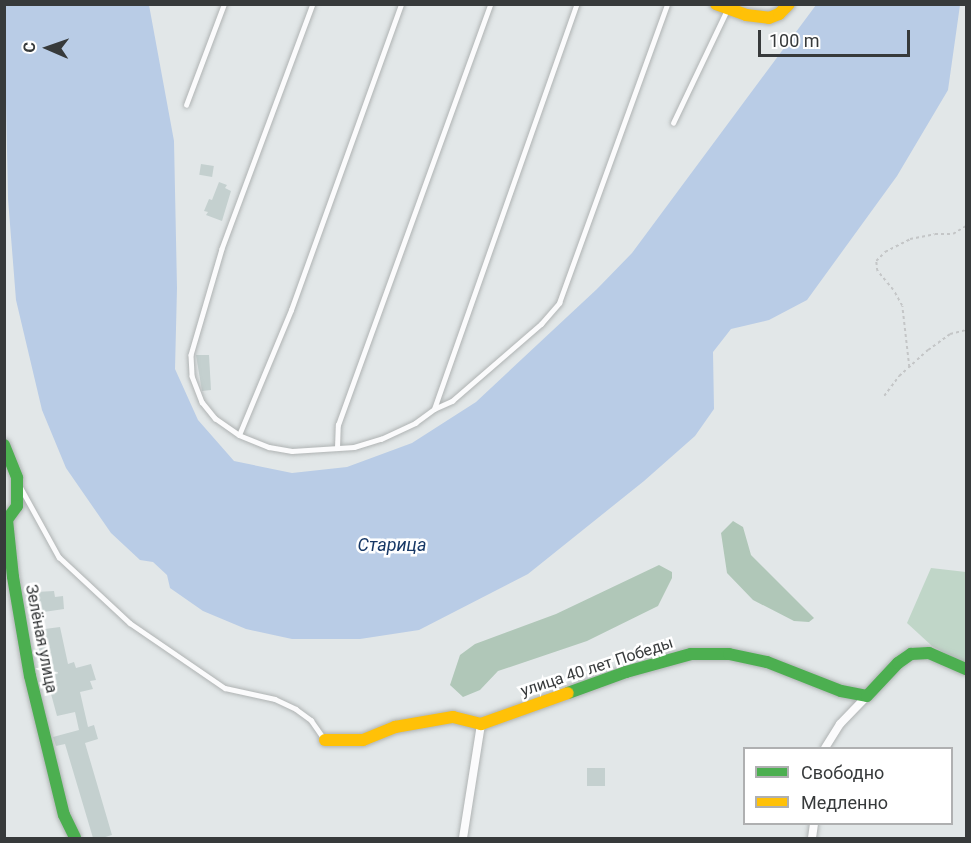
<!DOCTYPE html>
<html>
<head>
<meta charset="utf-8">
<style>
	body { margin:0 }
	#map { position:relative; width:971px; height:843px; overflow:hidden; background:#e2e7e8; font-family:Roboto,sans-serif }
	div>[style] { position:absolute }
	.green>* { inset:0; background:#c0d6c8 }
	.forest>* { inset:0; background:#b0c7b8 }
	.water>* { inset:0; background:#b9cce6 }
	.building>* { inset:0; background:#c4d0cf; transform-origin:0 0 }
	.path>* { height:1.5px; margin-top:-0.75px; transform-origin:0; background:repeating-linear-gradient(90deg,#c4c6c7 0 3px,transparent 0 6px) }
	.roads { filter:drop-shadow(0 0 2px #afb3b3) drop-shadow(0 0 2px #afb3b3) }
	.lane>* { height:4.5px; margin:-2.25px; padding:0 2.25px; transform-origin:2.25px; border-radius:2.25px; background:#fbfbfc }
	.street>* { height:8px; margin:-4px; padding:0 4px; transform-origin:4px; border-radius:4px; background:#fbfbfc }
	.fast>* { height:12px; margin:-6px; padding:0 6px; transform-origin:6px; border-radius:6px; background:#4caf50 }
	.slow>* { height:12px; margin:-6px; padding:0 6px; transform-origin:6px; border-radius:6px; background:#ffc107 }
	span { translate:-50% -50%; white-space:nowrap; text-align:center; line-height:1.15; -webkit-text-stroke:5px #fff; paint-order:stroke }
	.street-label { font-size:16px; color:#373a3b }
	.water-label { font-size:18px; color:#173866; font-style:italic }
	.frame { position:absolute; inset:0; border:6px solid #373a3b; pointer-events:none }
	.legend { position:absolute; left:743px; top:747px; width:210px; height:78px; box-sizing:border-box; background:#fff; border:2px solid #afb0b1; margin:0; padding:8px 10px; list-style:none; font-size:18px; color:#373a3b }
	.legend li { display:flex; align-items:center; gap:12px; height:30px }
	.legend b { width:30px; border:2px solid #afb0b1 }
	.north { position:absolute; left:18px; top:18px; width:60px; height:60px; -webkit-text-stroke:4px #fff; paint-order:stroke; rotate:272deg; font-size:16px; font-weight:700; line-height:24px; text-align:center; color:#373a3b }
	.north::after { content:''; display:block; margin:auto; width:21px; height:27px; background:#373a3b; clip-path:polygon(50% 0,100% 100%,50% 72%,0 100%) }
	.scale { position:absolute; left:758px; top:30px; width:152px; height:27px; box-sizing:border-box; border:3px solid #373a3b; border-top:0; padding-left:8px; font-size:18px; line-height:21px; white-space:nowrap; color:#373a3b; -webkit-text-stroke:4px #fff; paint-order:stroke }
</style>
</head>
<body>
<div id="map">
	<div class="green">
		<div style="clip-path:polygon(931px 568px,966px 572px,966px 665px,932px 646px,907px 623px)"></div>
	</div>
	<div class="forest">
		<div style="clip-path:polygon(733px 521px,743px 527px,751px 555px,814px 618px,809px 622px,794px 621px,753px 600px,727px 573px,721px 533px)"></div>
		<div style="clip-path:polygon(659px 565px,672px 572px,672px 578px,658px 606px,587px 641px,498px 671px,480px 690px,463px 697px,450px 685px,460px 655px,475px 644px,556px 614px)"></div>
	</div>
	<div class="water">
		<div style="clip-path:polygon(4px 5px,149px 5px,174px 141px,177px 288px,175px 369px,198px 420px,234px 461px,292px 473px,347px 467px,412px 443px,476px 402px,597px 289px,632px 253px,816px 5px,960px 5px,948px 90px,897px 176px,807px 300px,769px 320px,731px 329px,713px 352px,714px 409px,695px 436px,644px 481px,528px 574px,419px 630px,360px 639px,292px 639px,246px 629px,203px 611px,170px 588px,167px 575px,153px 562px,140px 560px,111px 533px,66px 468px,42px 410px,16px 300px,8px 199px)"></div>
	</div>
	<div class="building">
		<div style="left:201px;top:164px;width:13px;height:11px;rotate:9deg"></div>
		<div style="clip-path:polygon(219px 182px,227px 185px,225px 188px,231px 191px,222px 221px,206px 215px,208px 212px,204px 211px,209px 199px,212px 200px)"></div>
		<div style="clip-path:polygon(196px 355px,209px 355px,211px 390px,202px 391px)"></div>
		<div style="clip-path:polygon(54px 591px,55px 597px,63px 596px,64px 609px,37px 613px,36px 592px)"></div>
		<div style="clip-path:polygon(60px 627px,68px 664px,74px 662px,76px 668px,91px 664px,96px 680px,90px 681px,93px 689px,80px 692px,88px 727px,94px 725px,98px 739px,85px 743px,112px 835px,102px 838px,93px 838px,65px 744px,56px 746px,53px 737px,79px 730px,75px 712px,57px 716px,38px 646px,37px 630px)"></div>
		<div style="left:587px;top:768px;width:18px;height:18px"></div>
	</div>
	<div class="path">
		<div style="left:909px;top:367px;width:61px;rotate:-96.5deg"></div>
		<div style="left:902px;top:306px;width:18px;rotate:-119deg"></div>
		<div style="left:893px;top:290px;width:25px;rotate:-130deg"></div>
		<div style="left:877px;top:271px;width:10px;rotate:-96deg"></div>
		<div style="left:876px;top:261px;width:13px;rotate:-45deg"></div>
		<div style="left:885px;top:252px;width:28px;rotate:-27deg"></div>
		<div style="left:910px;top:239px;width:25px;rotate:-11deg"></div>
		<div style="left:935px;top:234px;width:18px"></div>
		<div style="left:953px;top:234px;width:15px;rotate:-32deg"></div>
		<div style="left:884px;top:396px;width:25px;rotate:-53deg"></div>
		<div style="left:899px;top:376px;width:39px;rotate:-42deg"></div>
		<div style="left:928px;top:350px;width:27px;rotate:-36deg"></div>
		<div style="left:950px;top:334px;width:16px;rotate:-14deg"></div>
	</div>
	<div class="roads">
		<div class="lane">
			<div style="left:313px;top:4px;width:261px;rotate:110.4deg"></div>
			<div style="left:222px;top:249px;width:110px;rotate:106.3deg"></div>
			<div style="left:191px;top:355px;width:21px;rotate:87deg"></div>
			<div style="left:192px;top:376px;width:28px;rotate:69deg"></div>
			<div style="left:202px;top:402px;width:21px;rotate:51deg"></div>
			<div style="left:215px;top:418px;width:29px;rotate:35deg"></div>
			<div style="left:239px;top:435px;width:32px;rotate:22deg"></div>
			<div style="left:269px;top:447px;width:23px;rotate:10deg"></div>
			<div style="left:292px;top:451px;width:62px;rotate:-3.7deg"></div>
			<div style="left:354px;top:447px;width:28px;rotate:-17deg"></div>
			<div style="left:381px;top:439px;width:38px;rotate:-25deg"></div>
			<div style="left:415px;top:423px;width:24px;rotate:-36deg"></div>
			<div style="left:434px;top:409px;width:20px;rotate:-24deg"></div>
			<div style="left:452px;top:401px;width:118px;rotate:-40.9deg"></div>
			<div style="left:541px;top:324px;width:28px;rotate:-49deg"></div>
			<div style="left:559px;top:303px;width:318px;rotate:-70.1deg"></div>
			<div style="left:186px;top:105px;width:108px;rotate:-69.4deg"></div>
			<div style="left:673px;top:123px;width:125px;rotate:-64.5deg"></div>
			<div style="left:434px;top:409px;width:430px;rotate:-70.6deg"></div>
			<div style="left:239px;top:435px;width:135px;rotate:-67.4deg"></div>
			<div style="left:291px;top:310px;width:325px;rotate:-70.2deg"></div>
			<div style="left:337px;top:448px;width:23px;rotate:-88deg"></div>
			<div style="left:338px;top:425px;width:448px;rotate:-70.1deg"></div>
			<div style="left:21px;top:488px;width:79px;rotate:61.2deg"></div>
			<div style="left:59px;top:557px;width:97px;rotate:42.9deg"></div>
			<div style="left:130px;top:623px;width:115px;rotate:34.4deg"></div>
			<div style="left:225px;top:688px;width:51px;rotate:12.4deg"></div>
			<div style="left:275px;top:699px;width:23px;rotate:25deg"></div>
			<div style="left:296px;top:709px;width:19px;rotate:36deg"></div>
			<div style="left:311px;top:720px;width:24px;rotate:55deg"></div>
		</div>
		<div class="street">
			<div style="left:825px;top:748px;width:28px;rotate:-58deg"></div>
			<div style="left:840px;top:724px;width:39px;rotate:-46deg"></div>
			<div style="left:463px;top:838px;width:115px;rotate:-81deg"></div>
			<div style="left:812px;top:838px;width:14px;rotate:-82deg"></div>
		</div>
		<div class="fast">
			<div style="left:4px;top:445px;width:35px;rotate:68deg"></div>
			<div style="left:17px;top:478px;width:28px;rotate:90deg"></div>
			<div style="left:17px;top:506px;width:17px;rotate:126deg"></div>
			<div style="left:7px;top:520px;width:57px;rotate:84deg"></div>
			<div style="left:13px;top:577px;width:100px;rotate:80.3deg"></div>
			<div style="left:30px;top:676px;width:143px;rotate:76.3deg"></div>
			<div style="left:64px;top:815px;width:25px;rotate:64deg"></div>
			<div style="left:568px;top:693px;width:62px;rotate:-19.9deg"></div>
			<div style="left:626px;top:672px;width:67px;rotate:-15.5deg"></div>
			<div style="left:691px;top:654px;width:38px"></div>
			<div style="left:729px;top:654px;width:39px;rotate:12deg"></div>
			<div style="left:767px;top:662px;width:79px;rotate:21.4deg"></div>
			<div style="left:841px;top:691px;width:26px;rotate:11deg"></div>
			<div style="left:867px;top:696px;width:45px;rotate:-46.8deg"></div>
			<div style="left:898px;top:663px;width:16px;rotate:-35deg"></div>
			<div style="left:911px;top:654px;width:18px;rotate:-3deg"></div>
			<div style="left:929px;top:653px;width:40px;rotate:23.4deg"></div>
		</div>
		<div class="slow">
			<div style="left:716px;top:4px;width:32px;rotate:20deg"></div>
			<div style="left:746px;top:15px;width:23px;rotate:7deg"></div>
			<div style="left:769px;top:18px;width:11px;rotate:-22deg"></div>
			<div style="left:779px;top:14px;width:14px;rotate:-45deg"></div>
			<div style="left:325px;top:740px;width:38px"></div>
			<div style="left:363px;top:740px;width:35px;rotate:-22deg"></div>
			<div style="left:395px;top:727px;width:59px;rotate:-9.8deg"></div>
			<div style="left:453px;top:717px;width:29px;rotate:14deg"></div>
			<div style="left:481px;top:724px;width:92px;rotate:-19.6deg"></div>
		</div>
	</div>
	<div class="street-label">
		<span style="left:41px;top:639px;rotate:79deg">Зелёная улица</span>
		<span style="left:597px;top:667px;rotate:-18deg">улица 40 лет Победы</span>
	</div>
	<div class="water-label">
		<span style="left:392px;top:545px">Старица</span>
	</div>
	<div class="frame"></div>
	<ul class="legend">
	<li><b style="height:8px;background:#4caf50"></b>Свободно</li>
	<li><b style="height:8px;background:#ffc107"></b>Медленно</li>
	</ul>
	<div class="north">С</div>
	<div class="scale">100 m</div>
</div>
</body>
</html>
